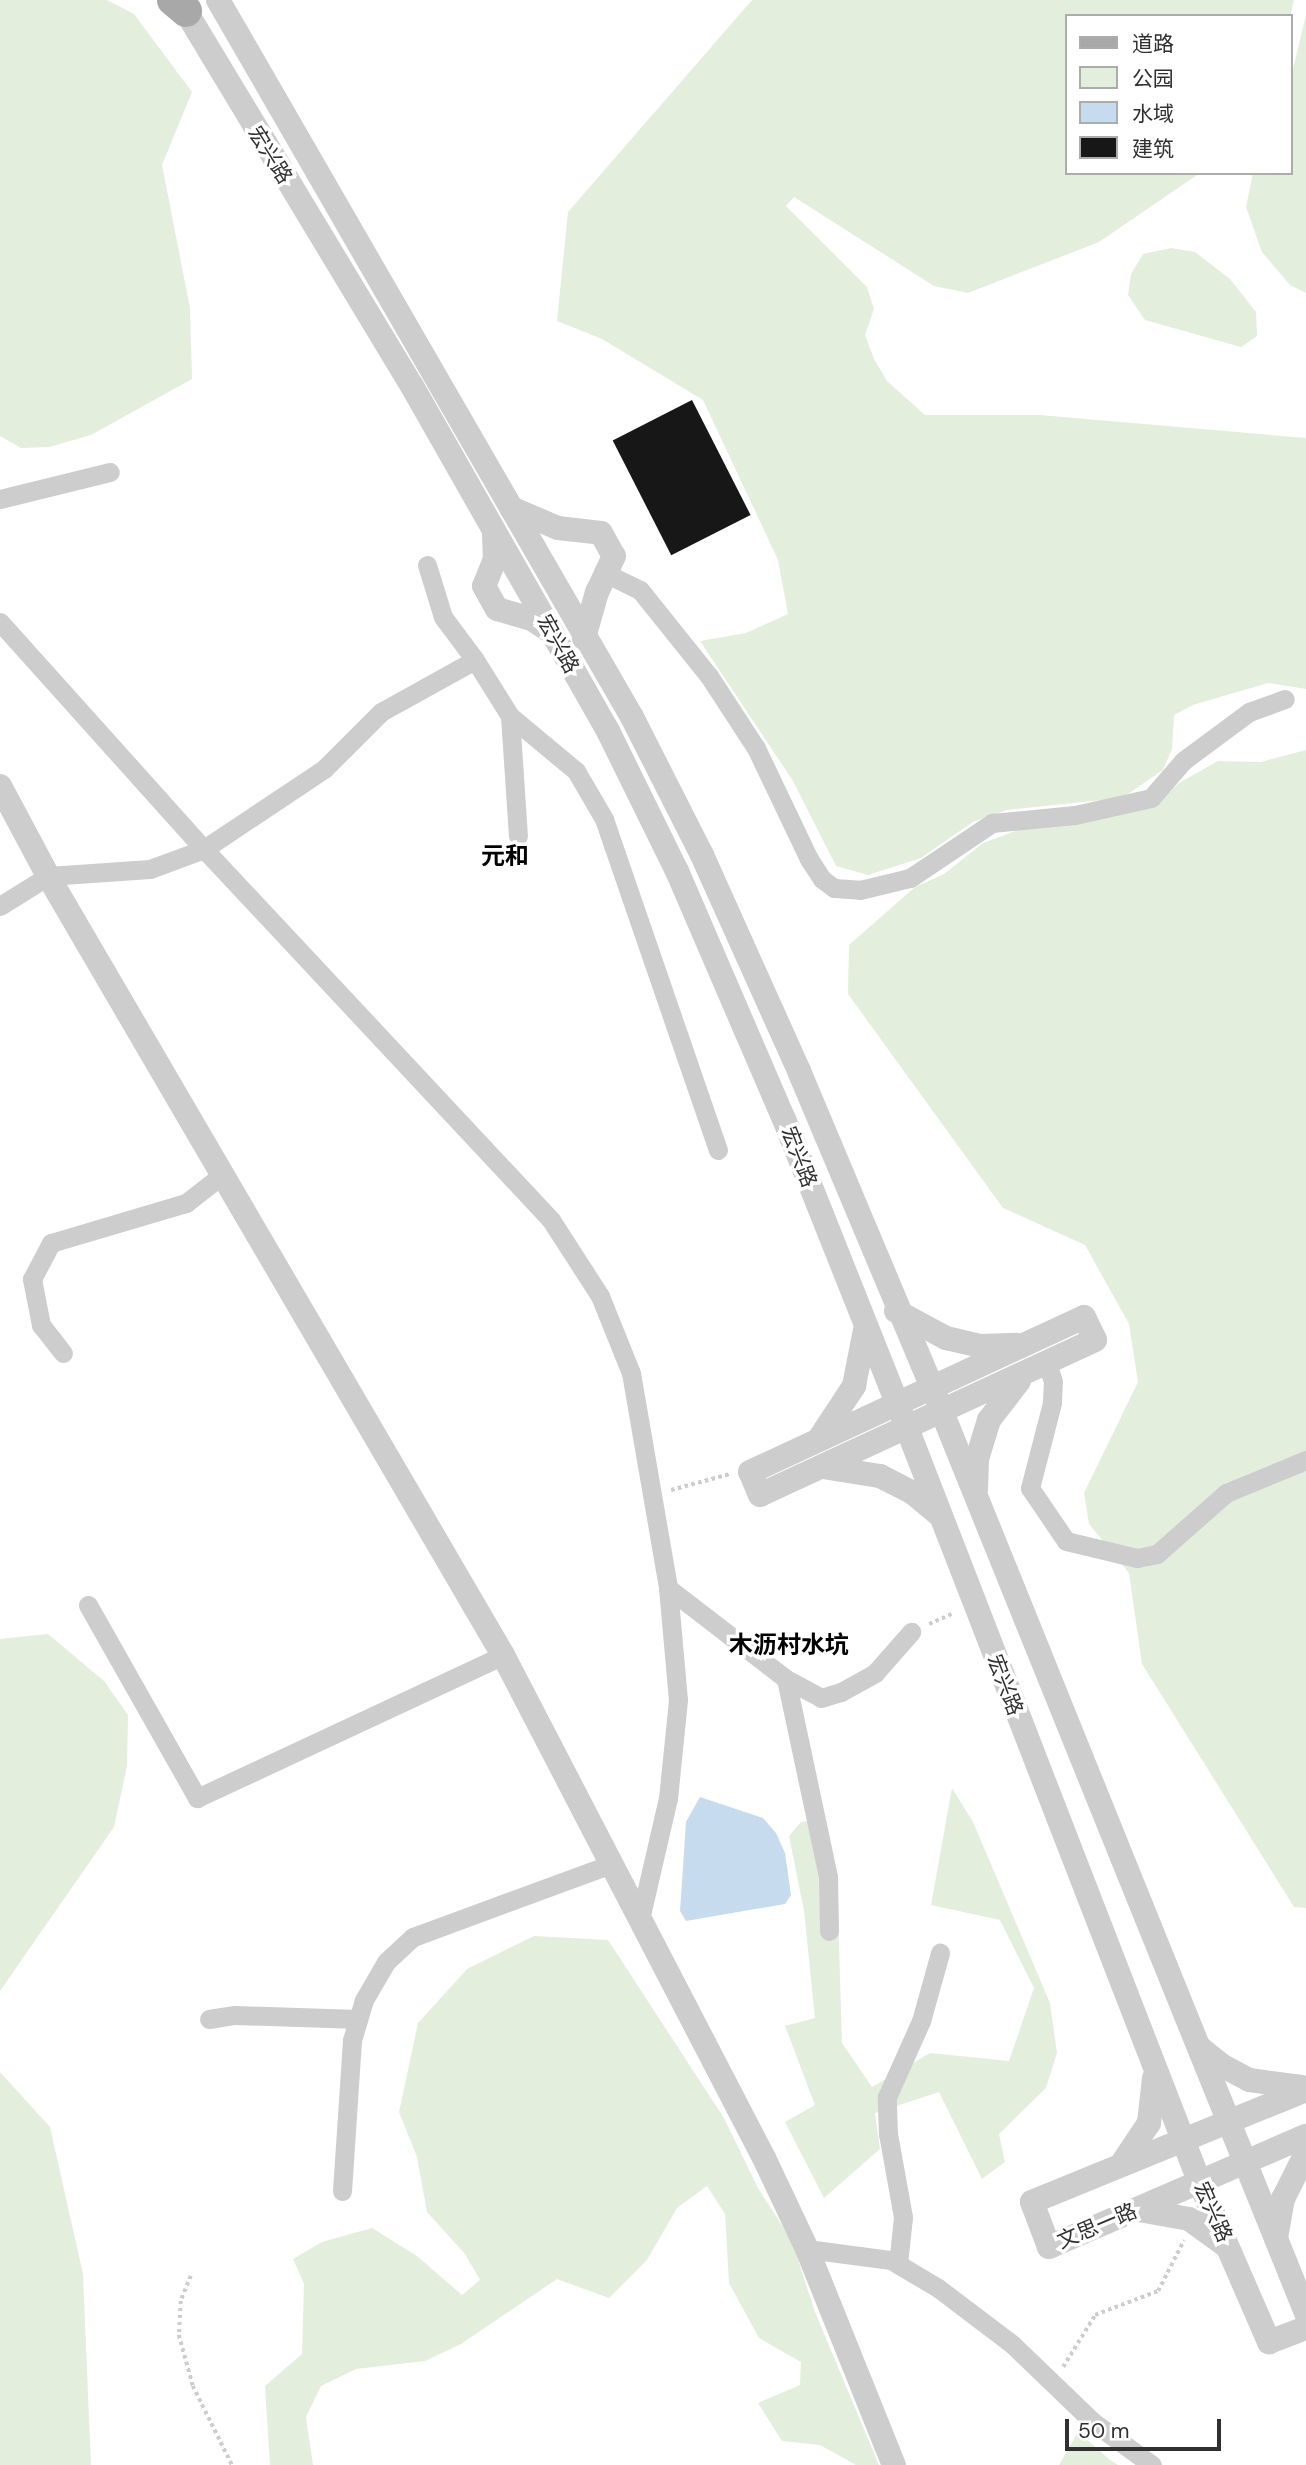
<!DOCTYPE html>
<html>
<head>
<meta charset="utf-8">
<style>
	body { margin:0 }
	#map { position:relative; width:1306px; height:2465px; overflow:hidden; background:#fff; font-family:"DM Sans","Noto Sans SC",sans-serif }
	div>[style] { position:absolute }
	.green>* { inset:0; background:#e4eedd }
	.water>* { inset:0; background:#c7dbef }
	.building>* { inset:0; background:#171717; transform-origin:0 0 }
	.path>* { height:3.5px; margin-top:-1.75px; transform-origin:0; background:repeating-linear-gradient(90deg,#cdcdcd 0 3.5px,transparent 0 7px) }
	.minor>* { height:19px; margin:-9.5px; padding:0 9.5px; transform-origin:9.5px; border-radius:9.5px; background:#cdcdcd }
	.tertiary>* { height:24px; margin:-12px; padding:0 12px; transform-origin:12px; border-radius:12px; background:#cdcdcd }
	.primary>* { height:32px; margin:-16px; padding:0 16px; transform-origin:16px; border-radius:16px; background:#a8a8a8 }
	span { translate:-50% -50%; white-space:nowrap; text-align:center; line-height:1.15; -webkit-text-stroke:7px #fff; paint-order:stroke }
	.street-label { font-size:21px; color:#303030 }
	.quarter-label { font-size:24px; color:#000; font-weight:700 }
	.legend { position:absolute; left:1065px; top:14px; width:228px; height:161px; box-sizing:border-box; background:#fff; border:2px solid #acacac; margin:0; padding:9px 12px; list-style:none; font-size:21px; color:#303030 }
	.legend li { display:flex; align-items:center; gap:14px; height:35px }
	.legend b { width:35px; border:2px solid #acacac }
	.scale { position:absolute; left:1065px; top:2419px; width:156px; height:32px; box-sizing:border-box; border:4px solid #303030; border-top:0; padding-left:9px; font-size:21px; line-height:24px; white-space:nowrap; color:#303030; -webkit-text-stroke:5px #fff; paint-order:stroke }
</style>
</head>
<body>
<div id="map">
	<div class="green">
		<div style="clip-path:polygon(0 0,107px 0,134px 14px,192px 92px,162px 165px,190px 308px,192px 379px,91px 435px,49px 447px,21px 448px,0 436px)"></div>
		<div style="clip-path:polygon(752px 0,1294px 0,1290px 18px,1066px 16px,1066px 173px,1200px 173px,1099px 242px,968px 293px,934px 286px,794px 197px,786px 206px,867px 287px,874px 309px,865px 335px,874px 359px,887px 381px,925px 415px,1040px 415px,1306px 438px,1306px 689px,1268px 683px,1193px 705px,1174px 715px,1172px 749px,1163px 770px,1122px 798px,1007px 810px,973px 822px,921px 858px,868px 875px,836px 866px,793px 781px,700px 641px,746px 633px,788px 614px,778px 560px,703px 400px,602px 339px,557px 321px,568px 212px)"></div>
		<div style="clip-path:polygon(1306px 15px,1306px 293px,1290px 285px,1262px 252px,1246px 207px,1253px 173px,1290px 173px,1290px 81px)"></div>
		<div style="clip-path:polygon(1171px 248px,1195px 252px,1230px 279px,1256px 312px,1257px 336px,1241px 347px,1145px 320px,1128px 295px,1131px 274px,1143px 254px)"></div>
		<div style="clip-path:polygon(1306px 750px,1306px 1908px,1294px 1907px,1142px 1664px,1129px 1573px,1089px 1524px,1084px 1493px,1138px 1382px,1129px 1324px,1085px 1245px,1003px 1208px,848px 994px,849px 945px,915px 887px,944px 874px,983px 843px,1018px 830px,1155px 806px,1179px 783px,1218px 761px,1261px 762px)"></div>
		<div style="clip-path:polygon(48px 1634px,104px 1681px,128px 1715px,127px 1766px,114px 1827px,0 1991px,0 1639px)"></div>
		<div style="clip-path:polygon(952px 1788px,973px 1822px,1050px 2003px,1057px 2053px,1046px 2088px,999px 2134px,1005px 2162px,982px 2179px,939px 2092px,875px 2113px,880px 2149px,824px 2198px,785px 2122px,815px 2105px,785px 2026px,815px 2018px,804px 1911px,789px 1836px,801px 1822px,826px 1819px,838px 1910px,842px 2043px,872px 2087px,930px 2053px,1009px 2061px,1034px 1988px,1000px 1920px,931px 1905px)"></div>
		<div style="clip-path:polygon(534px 1936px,608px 1940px,724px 2118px,758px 2188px,792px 2241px,815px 2312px,879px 2465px,856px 2465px,820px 2445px,782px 2441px,758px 2403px,800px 2385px,801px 2362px,759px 2338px,729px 2283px,725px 2214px,707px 2186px,677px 2208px,647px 2260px,609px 2298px,557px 2279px,461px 2344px,425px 2361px,356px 2369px,321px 2386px,306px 2417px,313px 2465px,270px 2465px,265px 2386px,302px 2354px,304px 2284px,293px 2259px,322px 2242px,372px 2228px,417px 2256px,462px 2295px,480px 2280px,465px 2254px,427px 2212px,417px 2157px,399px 2112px,418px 2023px,467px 1969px)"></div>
		<div style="clip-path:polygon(0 2072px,50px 2127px,83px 2274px,91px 2465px,0 2465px)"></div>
		<div style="clip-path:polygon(1078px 2432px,1109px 2459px,1118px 2465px,1059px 2465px)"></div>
	</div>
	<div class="water">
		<div style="clip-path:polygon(700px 1797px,763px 1818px,776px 1833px,785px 1853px,791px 1895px,785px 1904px,686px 1921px,680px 1911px,686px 1822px)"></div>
	</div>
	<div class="building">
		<div style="left:692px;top:400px;width:129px;height:89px;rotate:63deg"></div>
	</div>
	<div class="path">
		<div style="left:671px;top:1490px;width:61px;rotate:-15.2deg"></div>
		<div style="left:929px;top:1624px;width:27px;rotate:-24deg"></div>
		<div style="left:191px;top:2276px;width:27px;rotate:112deg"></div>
		<div style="left:181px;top:2301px;width:34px;rotate:93deg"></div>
		<div style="left:179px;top:2335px;width:53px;rotate:74.6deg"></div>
		<div style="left:193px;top:2386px;width:88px;rotate:63.7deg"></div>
		<div style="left:1063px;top:2367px;width:61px;rotate:-58.4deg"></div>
		<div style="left:1095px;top:2315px;width:67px;rotate:-20.9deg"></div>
		<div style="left:1158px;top:2291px;width:57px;rotate:-63deg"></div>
	</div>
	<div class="minor">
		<div style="left:0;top:499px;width:113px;rotate:-13.8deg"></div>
		<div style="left:427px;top:565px;width:54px;rotate:72.9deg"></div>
		<div style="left:443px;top:617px;width:54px;rotate:53.3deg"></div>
		<div style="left:605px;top:573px;width:39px;rotate:26deg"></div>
		<div style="left:640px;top:590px;width:110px;rotate:51.3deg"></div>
		<div style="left:709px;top:676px;width:86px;rotate:56.9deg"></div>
		<div style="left:756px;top:748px;width:123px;rotate:64.5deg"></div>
		<div style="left:809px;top:859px;width:24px;rotate:57deg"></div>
		<div style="left:822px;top:879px;width:15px;rotate:37deg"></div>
		<div style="left:834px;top:888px;width:26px;rotate:4deg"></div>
		<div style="left:860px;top:890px;width:51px;rotate:-13.5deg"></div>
		<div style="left:910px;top:878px;width:99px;rotate:-33.9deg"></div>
		<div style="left:992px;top:823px;width:83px;rotate:-5.5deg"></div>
		<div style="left:1075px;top:815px;width:78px;rotate:-12.6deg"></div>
		<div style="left:1151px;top:798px;width:49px;rotate:-49.1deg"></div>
		<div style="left:1183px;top:761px;width:82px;rotate:-36.6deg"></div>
		<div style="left:1249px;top:712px;width:38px;rotate:-20deg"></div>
		<div style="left:0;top:622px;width:305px;rotate:48.1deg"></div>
		<div style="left:204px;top:849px;width:508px;rotate:46.91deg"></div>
		<div style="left:551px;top:1220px;width:90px;rotate:57.2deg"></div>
		<div style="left:600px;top:1296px;width:83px;rotate:68.1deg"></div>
		<div style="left:631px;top:1373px;width:218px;rotate:80.2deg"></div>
		<div style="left:668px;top:1588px;width:112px;rotate:84.9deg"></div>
		<div style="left:678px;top:1700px;width:99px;rotate:95.8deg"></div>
		<div style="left:668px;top:1798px;width:124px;rotate:103deg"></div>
		<div style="left:510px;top:716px;width:120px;rotate:86.2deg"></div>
		<div style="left:0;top:906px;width:57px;rotate:-32deg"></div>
		<div style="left:48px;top:876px;width:102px;rotate:-3.9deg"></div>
		<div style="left:150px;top:869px;width:58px;rotate:-20.3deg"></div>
		<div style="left:204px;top:849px;width:144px;rotate:-33.7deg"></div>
		<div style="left:324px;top:769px;width:81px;rotate:-45deg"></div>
		<div style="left:381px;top:712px;width:107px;rotate:-29deg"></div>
		<div style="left:475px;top:660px;width:66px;rotate:58deg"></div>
		<div style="left:510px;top:716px;width:86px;rotate:39.8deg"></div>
		<div style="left:576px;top:771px;width:56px;rotate:59.7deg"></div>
		<div style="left:604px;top:819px;width:350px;rotate:71deg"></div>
		<div style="left:63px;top:1353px;width:36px;rotate:-128deg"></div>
		<div style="left:41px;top:1325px;width:47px;rotate:-101.1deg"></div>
		<div style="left:32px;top:1279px;width:41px;rotate:-62.2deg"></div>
		<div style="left:51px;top:1243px;width:141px;rotate:-16.5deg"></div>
		<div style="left:186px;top:1203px;width:46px;rotate:-37.9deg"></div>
		<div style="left:1047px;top:1363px;width:19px;rotate:72deg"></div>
		<div style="left:1053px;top:1381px;width:22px;rotate:93deg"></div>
		<div style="left:1052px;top:1403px;width:88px;rotate:104.5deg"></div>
		<div style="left:1030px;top:1488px;width:64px;rotate:55.8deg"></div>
		<div style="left:1066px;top:1541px;width:73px;rotate:13.5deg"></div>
		<div style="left:1137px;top:1558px;width:20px;rotate:-11deg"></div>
		<div style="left:1157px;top:1554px;width:92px;rotate:-41.5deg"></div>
		<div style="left:1226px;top:1493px;width:87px;rotate:-22.4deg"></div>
		<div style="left:668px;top:1588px;width:149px;rotate:37.6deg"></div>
		<div style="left:786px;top:1679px;width:202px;rotate:78deg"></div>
		<div style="left:828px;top:1877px;width:54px;rotate:88.9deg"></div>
		<div style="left:88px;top:1605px;width:222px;rotate:60.5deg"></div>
		<div style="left:197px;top:1798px;width:338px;rotate:-25deg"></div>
		<div style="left:786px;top:1679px;width:40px;rotate:28deg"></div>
		<div style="left:821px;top:1698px;width:21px;rotate:-17deg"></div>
		<div style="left:841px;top:1692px;width:39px;rotate:-29deg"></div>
		<div style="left:875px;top:1673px;width:55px;rotate:-48.7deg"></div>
		<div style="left:209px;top:2019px;width:26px;rotate:-9deg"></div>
		<div style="left:235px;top:2015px;width:123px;rotate:1.9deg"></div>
		<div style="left:342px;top:2191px;width:151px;rotate:-86.2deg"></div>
		<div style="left:352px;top:2040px;width:42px;rotate:-73.3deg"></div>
		<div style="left:364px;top:2000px;width:44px;rotate:-59.9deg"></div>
		<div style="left:386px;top:1962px;width:37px;rotate:-43deg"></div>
		<div style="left:413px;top:1937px;width:211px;rotate:-20.2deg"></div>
		<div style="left:807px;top:2249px;width:85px;rotate:7.5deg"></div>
		<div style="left:891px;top:2260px;width:55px;rotate:30.8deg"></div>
		<div style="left:938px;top:2288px;width:93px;rotate:37.1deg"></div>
		<div style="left:1012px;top:2344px;width:112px;rotate:43.9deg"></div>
		<div style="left:1093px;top:2422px;width:73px;rotate:36.1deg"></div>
		<div style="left:898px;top:2264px;width:47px;rotate:-83.9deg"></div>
		<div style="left:903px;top:2217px;width:84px;rotate:-100.2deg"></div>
		<div style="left:888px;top:2134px;width:37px;rotate:-92deg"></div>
		<div style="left:887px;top:2097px;width:83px;rotate:-65.9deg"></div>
		<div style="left:921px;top:2021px;width:71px;rotate:-74.4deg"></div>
	</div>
	<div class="tertiary">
		<div style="left:179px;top:0;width:451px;rotate:58.9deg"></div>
		<div style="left:412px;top:386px;width:399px;rotate:60.4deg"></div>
		<div style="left:609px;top:733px;width:154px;rotate:63.8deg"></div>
		<div style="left:677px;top:871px;width:270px;rotate:66.7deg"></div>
		<div style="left:784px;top:1119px;width:333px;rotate:68.3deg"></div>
		<div style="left:907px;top:1428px;width:808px;rotate:68.8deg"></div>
		<div style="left:1199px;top:2181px;width:176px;rotate:66.5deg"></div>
		<div style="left:1269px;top:2342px;width:40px;rotate:-21deg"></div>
		<div style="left:218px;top:0;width:828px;rotate:60deg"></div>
		<div style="left:632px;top:717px;width:155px;rotate:63.1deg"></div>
		<div style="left:702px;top:855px;width:237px;rotate:65.8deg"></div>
		<div style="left:799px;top:1071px;width:370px;rotate:67.2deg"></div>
		<div style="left:942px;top:1412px;width:972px;rotate:68deg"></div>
		<div style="left:511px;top:508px;width:51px;rotate:23.1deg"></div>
		<div style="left:558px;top:528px;width:43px;rotate:6.6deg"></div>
		<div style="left:601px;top:533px;width:26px;rotate:61deg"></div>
		<div style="left:614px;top:556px;width:40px;rotate:115deg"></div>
		<div style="left:597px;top:592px;width:48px;rotate:105.8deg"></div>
		<div style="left:494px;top:533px;width:26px;rotate:88deg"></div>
		<div style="left:495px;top:559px;width:29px;rotate:112deg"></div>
		<div style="left:484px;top:586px;width:26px;rotate:61deg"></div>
		<div style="left:497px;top:609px;width:36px;rotate:16deg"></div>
		<div style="left:532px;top:619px;width:23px;rotate:34deg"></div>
		<div style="left:0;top:786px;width:102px;rotate:61.9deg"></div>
		<div style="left:48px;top:876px;width:902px;rotate:59.71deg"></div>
		<div style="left:503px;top:1655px;width:567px;rotate:62.58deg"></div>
		<div style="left:764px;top:2158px;width:101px;rotate:64.7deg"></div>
		<div style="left:807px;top:2249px;width:233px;rotate:68.1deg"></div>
		<div style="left:896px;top:1311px;width:57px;rotate:28.4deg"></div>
		<div style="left:946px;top:1338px;width:35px;rotate:13deg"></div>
		<div style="left:980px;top:1346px;width:36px;rotate:-2deg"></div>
		<div style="left:1084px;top:1317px;width:25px;rotate:64deg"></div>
		<div style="left:1095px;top:1340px;width:369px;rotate:155.2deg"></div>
		<div style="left:760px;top:1495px;width:25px;rotate:-113deg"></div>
		<div style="left:750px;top:1472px;width:368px;rotate:-24.9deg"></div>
		<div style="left:819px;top:1439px;width:64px;rotate:-56.6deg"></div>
		<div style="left:854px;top:1386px;width:57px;rotate:-78.9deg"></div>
		<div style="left:823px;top:1467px;width:58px;rotate:9deg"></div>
		<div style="left:880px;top:1476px;width:36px;rotate:27deg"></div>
		<div style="left:912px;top:1492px;width:34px;rotate:40deg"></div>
		<div style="left:976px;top:1489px;width:30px;rotate:-88deg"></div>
		<div style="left:977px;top:1459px;width:41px;rotate:-72.9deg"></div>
		<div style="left:989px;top:1420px;width:49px;rotate:-52.4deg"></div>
		<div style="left:1199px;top:2047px;width:28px;rotate:39deg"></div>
		<div style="left:1221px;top:2065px;width:32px;rotate:28deg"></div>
		<div style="left:1249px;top:2080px;width:53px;rotate:7.5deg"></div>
		<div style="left:1306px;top:2090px;width:296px;rotate:157.8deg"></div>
		<div style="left:1032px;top:2202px;width:48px;rotate:69.3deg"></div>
		<div style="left:1049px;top:2247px;width:280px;rotate:-23.4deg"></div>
		<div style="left:1123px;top:2162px;width:47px;rotate:-56.3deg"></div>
		<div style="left:1149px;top:2123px;width:45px;rotate:-83.7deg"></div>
		<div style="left:1139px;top:2210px;width:51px;rotate:10.2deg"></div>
		<div style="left:1189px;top:2219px;width:44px;rotate:35.8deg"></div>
		<div style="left:1276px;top:2238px;width:40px;rotate:-80deg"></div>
		<div style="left:1283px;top:2199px;width:51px;rotate:-63.4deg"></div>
	</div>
	<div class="primary">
		<div style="left:173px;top:0;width:17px;rotate:40deg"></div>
	</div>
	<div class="street-label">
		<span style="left:270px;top:155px;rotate:58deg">宏兴路</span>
		<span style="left:558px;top:644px;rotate:61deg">宏兴路</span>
		<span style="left:799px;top:1157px;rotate:69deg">宏兴路</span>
		<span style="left:1005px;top:1685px;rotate:69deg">宏兴路</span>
		<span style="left:1213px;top:2212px;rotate:66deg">宏兴路</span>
		<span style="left:1097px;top:2226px;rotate:-23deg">文思一路</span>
	</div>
	<div class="quarter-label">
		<span style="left:505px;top:856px">元和</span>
		<span style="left:789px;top:1645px">木沥村水坑</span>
	</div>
	<ul class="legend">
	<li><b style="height:9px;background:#a8a8a8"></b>道路</li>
	<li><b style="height:19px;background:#e4eedd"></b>公园</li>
	<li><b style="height:19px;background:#c7dbef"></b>水域</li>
	<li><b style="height:19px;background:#171717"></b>建筑</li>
	</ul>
	<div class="scale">50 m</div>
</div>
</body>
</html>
